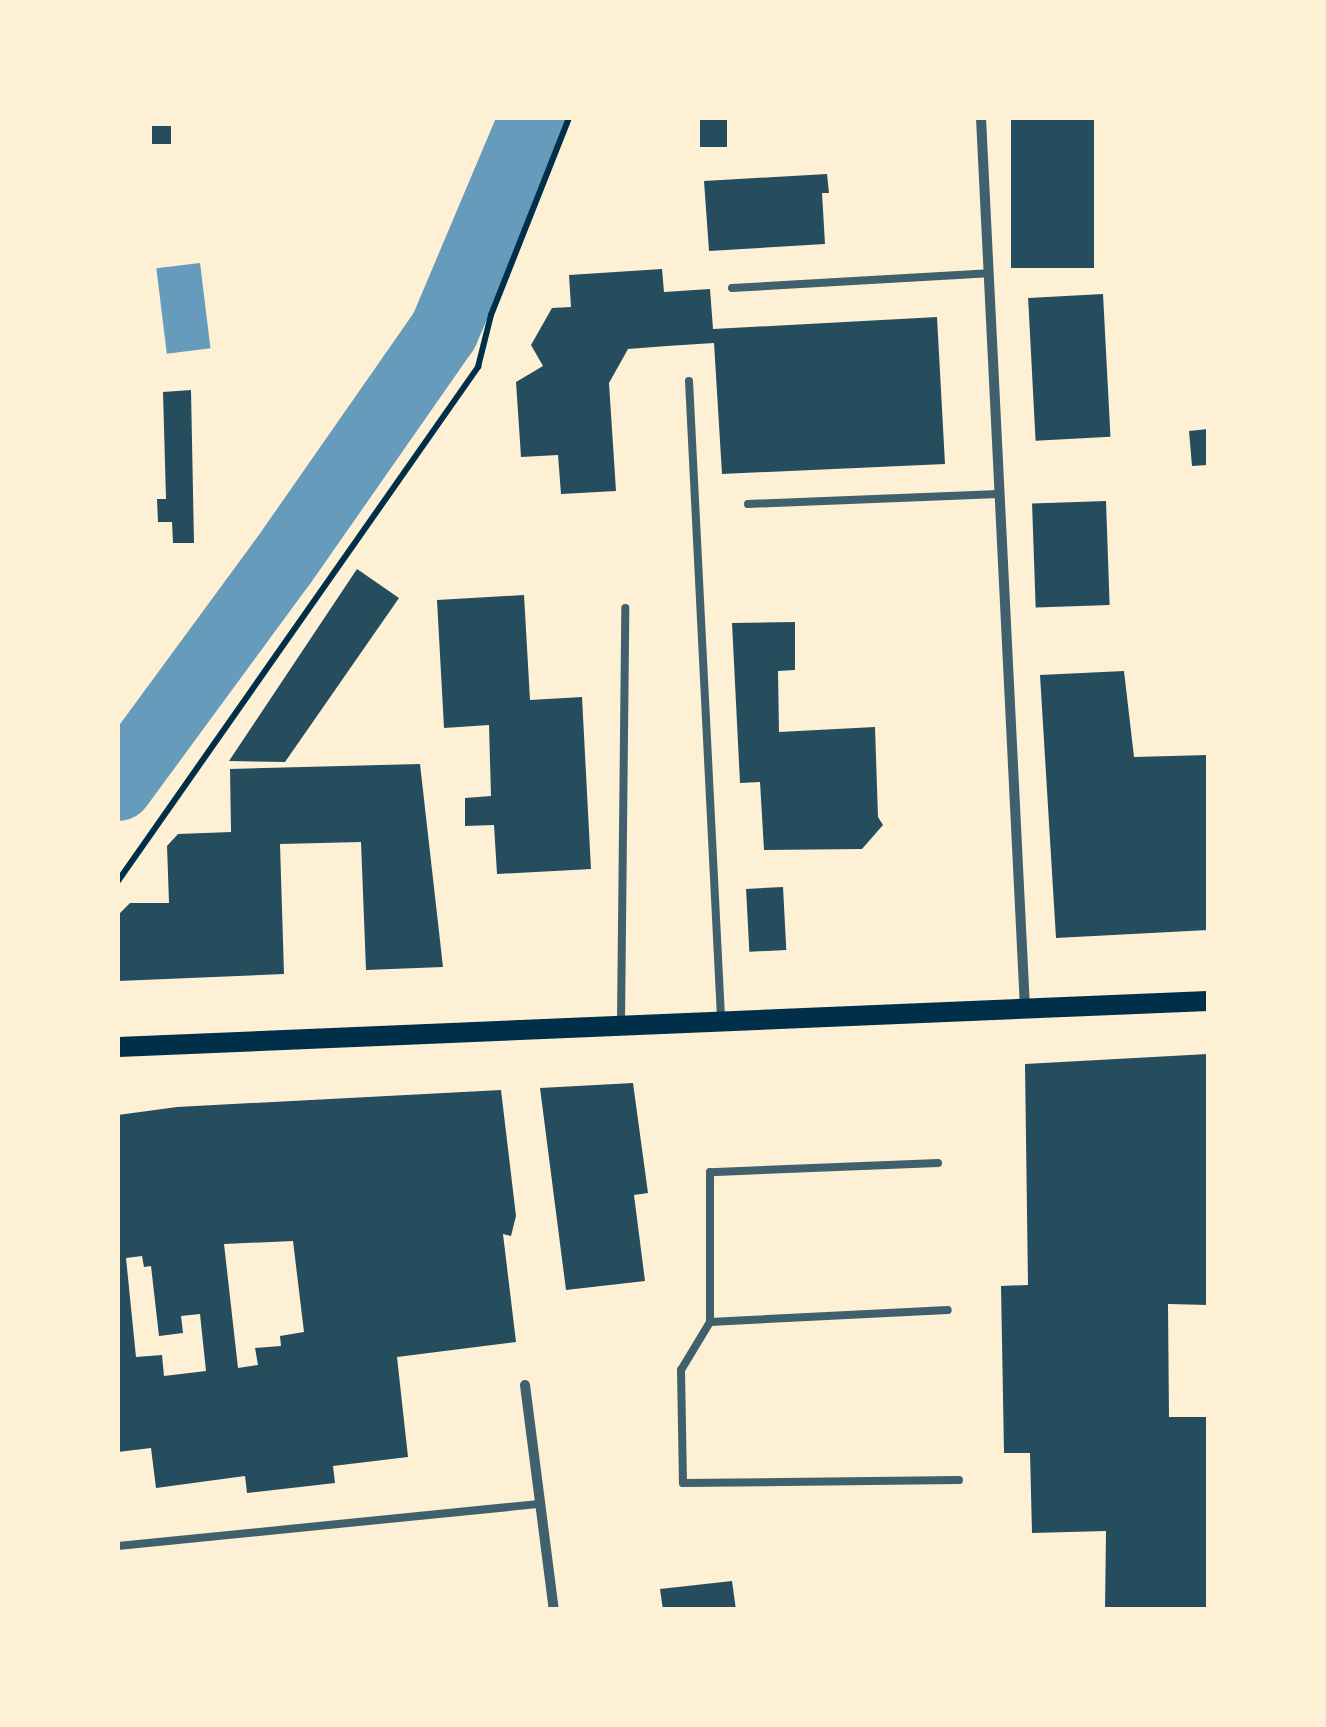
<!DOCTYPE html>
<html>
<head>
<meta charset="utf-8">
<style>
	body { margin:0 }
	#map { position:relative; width:1326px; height:1727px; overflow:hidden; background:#fdf0d5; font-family:Cabin,sans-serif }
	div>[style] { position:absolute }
	.water>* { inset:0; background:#669bbc; transform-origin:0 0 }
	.canal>* { height:70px; margin:-35px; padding:0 35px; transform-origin:35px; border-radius:35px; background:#669bbc }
	.building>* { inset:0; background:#264d5e; transform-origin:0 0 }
	.path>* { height:6px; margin:-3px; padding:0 3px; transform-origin:3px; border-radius:3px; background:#003049 }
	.service>* { height:8px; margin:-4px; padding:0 4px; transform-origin:4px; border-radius:4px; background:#3f606c }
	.minor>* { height:10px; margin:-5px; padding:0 5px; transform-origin:5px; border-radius:5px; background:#3f606c }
	.secondary>* { height:20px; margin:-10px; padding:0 10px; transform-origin:10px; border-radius:10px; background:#003049 }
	span { translate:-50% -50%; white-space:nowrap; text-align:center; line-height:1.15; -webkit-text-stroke:8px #fdf0d5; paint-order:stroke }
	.frame { position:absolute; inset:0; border:120px solid #fdf0d5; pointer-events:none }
</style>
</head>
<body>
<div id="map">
	<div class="water">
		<div style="left:200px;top:263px;width:86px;height:44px;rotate:83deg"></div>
	</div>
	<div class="canal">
		<div style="left:118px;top:786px;width:277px;rotate:-53.7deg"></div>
		<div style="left:282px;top:563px;width:283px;rotate:-55.1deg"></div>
		<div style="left:444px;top:331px;width:231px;rotate:-67.1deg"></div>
	</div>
	<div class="building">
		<div style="left:700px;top:118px;width:27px;height:29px"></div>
		<div style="left:1011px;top:118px;width:83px;height:150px"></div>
		<div style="left:171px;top:126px;width:18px;height:19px;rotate:90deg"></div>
		<div style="clip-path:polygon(827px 174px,829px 193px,822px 193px,825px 244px,709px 251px,704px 181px)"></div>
		<div style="clip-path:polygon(662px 269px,664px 292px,710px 289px,713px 329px,937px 317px,945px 464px,722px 474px,714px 343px,667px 346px,628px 349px,609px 383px,616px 491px,561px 494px,558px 455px,521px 457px,516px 382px,543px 366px,531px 345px,552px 308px,571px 307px,569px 275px)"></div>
		<div style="left:1103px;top:294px;width:143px;height:75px;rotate:87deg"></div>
		<div style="clip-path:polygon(191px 390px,194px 543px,173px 543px,172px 522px,158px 522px,157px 499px,166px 499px,163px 392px)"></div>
		<div style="clip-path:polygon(1208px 429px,1208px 465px,1192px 466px,1189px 431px)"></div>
		<div style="left:1106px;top:501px;width:104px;height:74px;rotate:88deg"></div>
		<div style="clip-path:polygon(357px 569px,399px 598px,285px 762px,229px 761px)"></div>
		<div style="clip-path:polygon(524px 595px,530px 700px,582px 697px,591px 869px,497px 874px,494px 825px,465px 826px,465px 798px,491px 796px,489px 725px,444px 728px,437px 600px)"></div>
		<div style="clip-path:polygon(795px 622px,795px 670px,778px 671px,779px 732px,875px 727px,878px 817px,883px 825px,862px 849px,764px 850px,760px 782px,740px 783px,732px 623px)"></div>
		<div style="clip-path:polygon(1124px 671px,1134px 757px,1208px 755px,1208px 930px,1056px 938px,1040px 675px)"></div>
		<div style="clip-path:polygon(420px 764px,443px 967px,366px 970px,361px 842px,280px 844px,284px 974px,118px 981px,118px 915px,130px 903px,169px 903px,167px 846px,178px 834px,231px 832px,230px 769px)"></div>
		<div style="left:783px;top:887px;width:63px;height:37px;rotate:87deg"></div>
		<div style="clip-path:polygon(1208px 1054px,1208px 1305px,1168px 1304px,1169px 1417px,1208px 1417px,1208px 1610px,1105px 1610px,1106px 1531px,1032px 1533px,1030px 1453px,1004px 1453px,1001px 1286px,1028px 1285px,1025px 1064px)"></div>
		<div style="clip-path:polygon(633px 1083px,648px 1193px,634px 1195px,645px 1281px,566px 1290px,540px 1088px)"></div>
		<div style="clip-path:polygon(evenodd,501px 1090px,516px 1216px,511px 1236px,503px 1234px,516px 1342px,397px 1357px,408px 1457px,333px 1466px,335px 1483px,247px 1493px,245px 1476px,156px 1488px,151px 1448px,118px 1452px,118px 1115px,177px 1107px,501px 1090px,293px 1241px,304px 1332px,280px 1336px,281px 1346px,255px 1348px,258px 1365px,238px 1368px,224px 1244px,293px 1241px,501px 1090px,142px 1256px,144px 1267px,151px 1266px,159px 1336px,183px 1333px,181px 1316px,200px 1314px,206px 1371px,164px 1376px,162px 1355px,136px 1357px,126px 1258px,142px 1256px)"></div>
		<div style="clip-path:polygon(732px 1581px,736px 1610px,663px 1610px,660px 1589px)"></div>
	</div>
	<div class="path">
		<div style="left:118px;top:881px;width:628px;rotate:-54.99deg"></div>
		<div style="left:478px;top:367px;width:54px;rotate:-76deg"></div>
		<div style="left:491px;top:315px;width:212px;rotate:-68.4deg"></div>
	</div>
	<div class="service">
		<div style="left:732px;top:288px;width:257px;rotate:-3.3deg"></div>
		<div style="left:689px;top:381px;width:637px;rotate:87.12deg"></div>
		<div style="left:748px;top:504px;width:251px;rotate:-2.3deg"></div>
		<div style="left:621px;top:1022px;width:414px;rotate:-89.4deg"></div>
		<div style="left:938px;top:1163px;width:228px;rotate:177.7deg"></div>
		<div style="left:710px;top:1172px;width:150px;rotate:90deg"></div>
		<div style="left:710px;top:1322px;width:56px;rotate:121.1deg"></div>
		<div style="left:681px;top:1370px;width:113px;rotate:89deg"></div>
		<div style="left:683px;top:1483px;width:276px;rotate:-0.6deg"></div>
		<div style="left:710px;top:1322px;width:238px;rotate:-2.9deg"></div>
		<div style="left:118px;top:1546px;width:424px;rotate:-5.7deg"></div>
	</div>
	<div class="minor">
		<div style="left:981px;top:118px;width:890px;rotate:87.17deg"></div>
		<div style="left:525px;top:1385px;width:227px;rotate:82.7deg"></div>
	</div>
	<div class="secondary">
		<div style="left:118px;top:1047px;width:1091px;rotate:-2.42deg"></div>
	</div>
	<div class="frame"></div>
</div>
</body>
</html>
